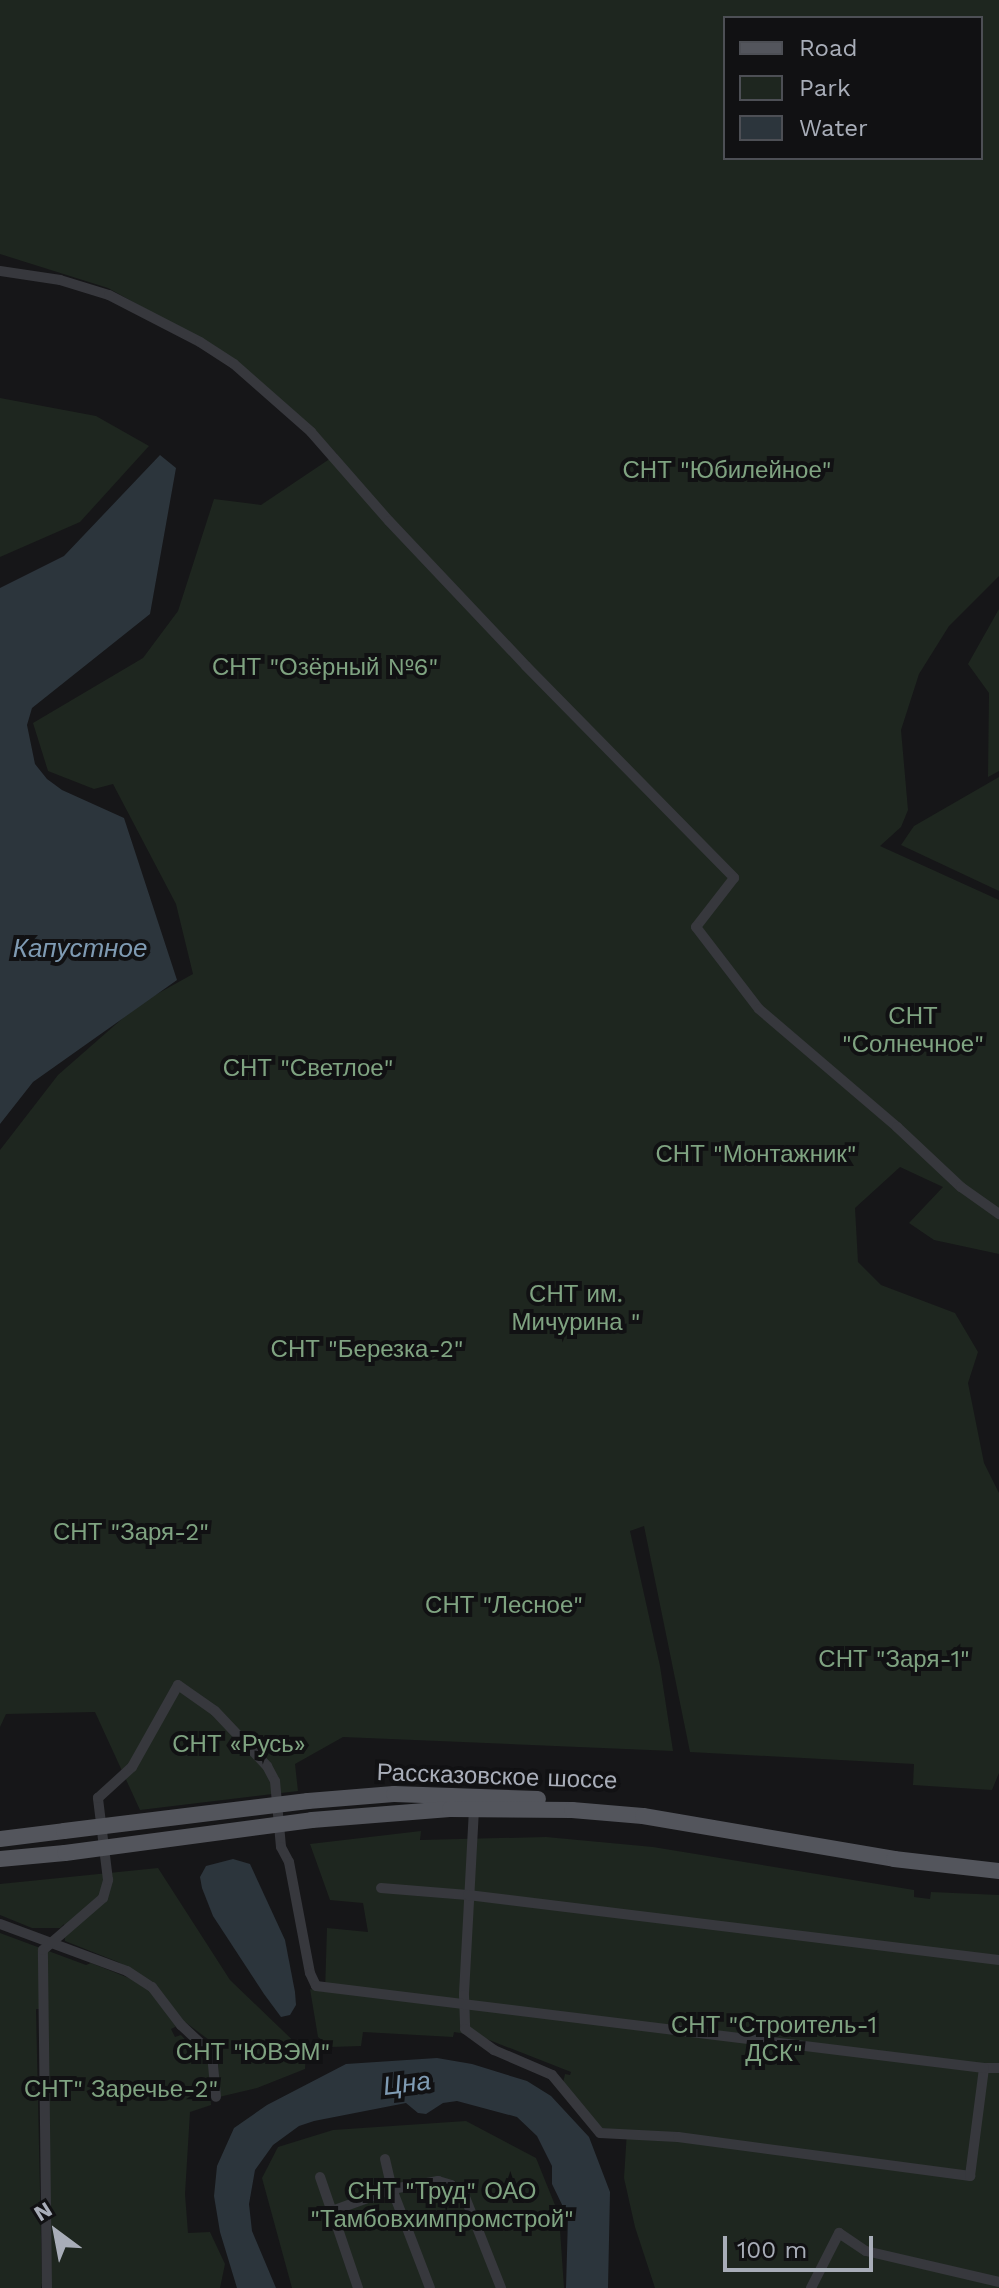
<!DOCTYPE html>
<html>
<head>
<meta charset="utf-8">
<style>
	body { margin:0 }
	#map { position:relative; width:999px; height:2288px; overflow:hidden; background:#161618; font-family:"Work Sans",sans-serif }
	div>[style] { position:absolute }
	.green>* { inset:0; background:#1e261f }
	.water>* { inset:0; background:#2c353c }
	.minor>* { height:10px; margin:-5px; padding:0 5px; transform-origin:5px; border-radius:5px; background:#37383d }
	.primary>* { height:16px; margin:-8px; padding:0 8px; transform-origin:8px; border-radius:8px; background:#53555c }
	.primary-bridge>* { height:16px; margin:-8px; padding:0 8px; transform-origin:8px; border-radius:8px; background:#53555c }
	span { translate:-50% -50%; white-space:nowrap; text-align:center; line-height:1.15; -webkit-text-stroke:8px #111113; paint-order:stroke }
	.park-label { font-size:24px; color:#7fa381 }
	.street-label { font-size:24px; color:#a8adb8 }
	.water-label { font-size:26px; color:#7f9bb3; font-style:italic }
	.legend { position:absolute; left:723px; top:16px; width:260px; height:144px; box-sizing:border-box; background:#111113; border:2px solid #4d4f55; margin:0; padding:10px 14px; list-style:none; font-size:24px; color:#a8adb8 }
	.legend li { display:flex; align-items:center; gap:16px; height:40px }
	.legend b { width:40px; border:2px solid #4d4f55 }
	.north { position:absolute; left:16px; top:2192px; width:80px; height:80px; -webkit-text-stroke:6px #111113; paint-order:stroke; rotate:328deg; font-size:22px; font-weight:700; line-height:32px; text-align:center; color:#a8adb8 }
	.north::after { content:''; display:block; margin:auto; width:28px; height:36px; background:#a8adb8; clip-path:polygon(50% 0,100% 100%,50% 72%,0 100%) }
	.scale { position:absolute; left:723px; top:2236px; width:150px; height:36px; box-sizing:border-box; border:4px solid #a8adb8; border-top:0; padding-left:10px; font-size:24px; line-height:28px; white-space:nowrap; color:#a8adb8; -webkit-text-stroke:6px #111113; paint-order:stroke }
</style>
</head>
<body>
<div id="map">
	<div class="green">
		<div style="clip-path:polygon(evenodd,0 0,999px 0,999px 576px,949px 626px,919px 674px,901px 730px,908px 810px,901px 827px,880px 846px,999px 900px,999px 1254px,934px 1240px,909px 1223px,943px 1187px,900px 1167px,855px 1208px,858px 1262px,881px 1285px,955px 1313px,978px 1352px,968px 1383px,984px 1463px,999px 1493px,999px 1773px,992px 1790px,913px 1785px,914px 1764px,690px 1752px,644px 1526px,630px 1531px,660px 1666px,673px 1751px,343px 1737px,295px 1764px,298px 1791px,140px 1810px,95px 1712px,6px 1714px,0 1727px,0 1150px,58px 1075px,139px 1004px,193px 974px,176px 904px,113px 784px,94px 789px,48px 771px,33px 723px,143px 658px,178px 611px,214px 499px,261px 505px,337px 454px,315px 430px,225px 353px,108px 288px,0 254px,0 0,725px 18px,981px 18px,981px 158px,725px 158px,725px 18px)"></div>
		<div style="clip-path:polygon(0 398px,96px 416px,149px 446px,80px 522px,0 557px)"></div>
		<div style="clip-path:polygon(999px 609px,999px 771px,988px 777px,989px 693px,968px 664px)"></div>
		<div style="clip-path:polygon(999px 777px,999px 891px,901px 845px,914px 826px)"></div>
		<div style="clip-path:polygon(421px 1831px,420px 1840px,546px 1837px,653px 1847px,914px 1890px,914px 1897px,930px 1899px,931px 1892px,999px 1895px,999px 2288px,655px 2288px,635px 2227px,624px 2178px,627px 2131px,601px 2128px,563px 2083px,565px 2074px,570px 2075px,571px 2072px,479px 2036px,454px 2032px,453px 2037px,363px 2032px,361px 2046px,331px 2047px,318px 2037px,310px 1989px,325px 1992px,327px 1928px,368px 1932px,363px 1903px,330px 1900px,310px 1844px)"></div>
		<div style="clip-path:polygon(158px 1868px,230px 1980px,306px 2053px,305px 2069px,257px 2088px,219px 2097px,218px 2060px,213px 2043px,185px 2022px,171px 2029px,175px 2037px,181px 2035px,209px 2065px,211px 2105px,190px 2112px,185px 2194px,188px 2233px,210px 2232px,225px 2264px,220px 2288px,51px 2288px,47px 2009px,36px 2009px,42px 2283px,41px 2288px,0 2288px,0 1933px,86px 1965px,91px 1963px,134px 1980px,153px 1982px,118px 1962px,65px 1941px,64px 1924px,60px 1928px,32px 1928px,0 1915px,0 1884px)"></div>
		<div style="clip-path:polygon(466px 2121px,536px 2158px,559px 2215px,564px 2288px,292px 2288px,262px 2178px,278px 2147px,333px 2130px)"></div>
	</div>
	<div class="water">
		<div style="clip-path:polygon(160px 455px,176px 468px,150px 614px,32px 708px,27px 725px,35px 764px,47px 779px,62px 790px,124px 818px,177px 980px,33px 1082px,0 1124px,0 588px,64px 556px)"></div>
		<div style="clip-path:polygon(233px 1859px,250px 1864px,285px 1940px,295px 1992px,296px 2005px,290px 2015px,281px 2017px,264px 1994px,213px 1916px,202px 1888px,200px 1877px,206px 1866px)"></div>
		<div style="clip-path:polygon(437px 2058px,472px 2064px,527px 2081px,551px 2096px,589px 2137px,610px 2192px,608px 2288px,566px 2288px,568px 2217px,552px 2184px,552px 2166px,537px 2136px,517px 2117px,457px 2101px,443px 2103px,426px 2114px,418px 2113px,406px 2103px,314px 2121px,299px 2126px,273px 2145px,255px 2170px,249px 2204px,252px 2231px,276px 2288px,237px 2288px,220px 2232px,214px 2196px,217px 2166px,234px 2128px,267px 2105px,346px 2064px)"></div>
	</div>
	<div class="minor">
		<div style="left:0;top:271px;width:61px;rotate:8.5deg"></div>
		<div style="left:60px;top:280px;width:51px;rotate:17deg"></div>
		<div style="left:109px;top:295px;width:102px;rotate:27.3deg"></div>
		<div style="left:200px;top:342px;width:40px;rotate:32.9deg"></div>
		<div style="left:234px;top:364px;width:103px;rotate:41.4deg"></div>
		<div style="left:311px;top:432px;width:118px;rotate:48.8deg"></div>
		<div style="left:389px;top:521px;width:199px;rotate:46.6deg"></div>
		<div style="left:526px;top:666px;width:297px;rotate:45.5deg"></div>
		<div style="left:734px;top:878px;width:62px;rotate:127.8deg"></div>
		<div style="left:696px;top:927px;width:103px;rotate:52.5deg"></div>
		<div style="left:759px;top:1009px;width:182px;rotate:40.5deg"></div>
		<div style="left:897px;top:1127px;width:88px;rotate:43.2deg"></div>
		<div style="left:961px;top:1187px;width:47px;rotate:35.4deg"></div>
		<div style="left:474px;top:1809px;width:186px;rotate:93.1deg"></div>
		<div style="left:464px;top:1995px;width:34px;rotate:88deg"></div>
		<div style="left:465px;top:2029px;width:36px;rotate:36deg"></div>
		<div style="left:494px;top:2050px;width:63px;rotate:23.3deg"></div>
		<div style="left:552px;top:2075px;width:75px;rotate:50.4deg"></div>
		<div style="left:600px;top:2133px;width:78px;rotate:2.9deg"></div>
		<div style="left:678px;top:2137px;width:295px;rotate:7.6deg"></div>
		<div style="left:970px;top:2176px;width:109px;rotate:-82.6deg"></div>
		<div style="left:984px;top:2068px;width:15px"></div>
		<div style="left:381px;top:1888px;width:87px;rotate:4.6deg"></div>
		<div style="left:468px;top:1895px;width:535px;rotate:6.98deg"></div>
		<div style="left:0;top:1924px;width:135px;rotate:20.3deg"></div>
		<div style="left:127px;top:1971px;width:30px;rotate:33deg"></div>
		<div style="left:152px;top:1987px;width:48px;rotate:52.7deg"></div>
		<div style="left:181px;top:2025px;width:42px;rotate:43.1deg"></div>
		<div style="left:212px;top:2054px;width:43px;rotate:84.7deg"></div>
		<div style="left:385px;top:2159px;width:31px;rotate:77deg"></div>
		<div style="left:392px;top:2189px;width:106px;rotate:69deg"></div>
		<div style="left:320px;top:2177px;width:36px;rotate:71deg"></div>
		<div style="left:47px;top:2288px;width:338px;rotate:-90.7deg"></div>
		<div style="left:43px;top:1950px;width:79px;rotate:-40.9deg"></div>
		<div style="left:103px;top:1898px;width:19px;rotate:-74deg"></div>
		<div style="left:108px;top:1880px;width:83px;rotate:-97deg"></div>
		<div style="left:98px;top:1798px;width:46px;rotate:-42.4deg"></div>
		<div style="left:132px;top:1767px;width:94px;rotate:-60.7deg"></div>
		<div style="left:178px;top:1685px;width:45px;rotate:35.1deg"></div>
		<div style="left:215px;top:1711px;width:76px;rotate:46.6deg"></div>
		<div style="left:267px;top:1766px;width:17px;rotate:62deg"></div>
		<div style="left:275px;top:1781px;width:66px;rotate:84.8deg"></div>
		<div style="left:281px;top:1847px;width:17px;rotate:62deg"></div>
		<div style="left:289px;top:1862px;width:113px;rotate:79.3deg"></div>
		<div style="left:310px;top:1973px;width:14px;rotate:65deg"></div>
		<div style="left:316px;top:1986px;width:673px;rotate:7deg"></div>
		<div style="left:358px;top:2288px;width:81px;rotate:-108.7deg"></div>
		<div style="left:332px;top:2211px;width:64px;rotate:-20.1deg"></div>
		<div style="left:392px;top:2189px;width:47px;rotate:-9.9deg"></div>
		<div style="left:438px;top:2181px;width:14px;rotate:17deg"></div>
		<div style="left:451px;top:2185px;width:18px;rotate:41deg"></div>
		<div style="left:465px;top:2197px;width:98px;rotate:68.4deg"></div>
		<div style="left:811px;top:2288px;width:62px;rotate:-63deg"></div>
		<div style="left:839px;top:2233px;width:32px;rotate:34deg"></div>
		<div style="left:866px;top:2251px;width:137px;rotate:13.1deg"></div>
	</div>
	<div class="primary">
		<div style="left:308px;top:1801px;width:86px;rotate:-4.7deg"></div>
		<div style="left:394px;top:1794px;width:144px;rotate:2deg"></div>
		<div style="left:312px;top:1820px;width:138px;rotate:-4.6deg"></div>
		<div style="left:450px;top:1809px;width:122px;rotate:0.5deg"></div>
		<div style="left:572px;top:1810px;width:71px;rotate:4.8deg"></div>
		<div style="left:643px;top:1816px;width:255px;rotate:9.7deg"></div>
		<div style="left:894px;top:1859px;width:106px;rotate:6.5deg"></div>
		<div style="left:0;top:1839px;width:64px;rotate:-7.1deg"></div>
		<div style="left:0;top:1859px;width:65px;rotate:-5.3deg"></div>
	</div>
	<div class="primary-bridge">
		<div style="left:64px;top:1831px;width:246px;rotate:-7deg"></div>
		<div style="left:65px;top:1853px;width:249px;rotate:-7.6deg"></div>
	</div>
	<div class="park-label">
		<span style="left:727px;top:471px">СНТ "Юбилейное"</span>
		<span style="left:325px;top:668px">СНТ "Озёрный №6"</span>
		<span style="left:913px;top:1031px">СНТ<br>"Солнечное"</span>
		<span style="left:308px;top:1069px">СНТ "Светлое"</span>
		<span style="left:756px;top:1155px">СНТ "Монтажник"</span>
		<span style="left:576px;top:1309px">СНТ им.<br>Мичурина "</span>
		<span style="left:367px;top:1350px">СНТ "Березка-2"</span>
		<span style="left:131px;top:1533px">СНТ "Заря-2"</span>
		<span style="left:504px;top:1606px">СНТ "Лесное"</span>
		<span style="left:894px;top:1660px">СНТ "Заря-1"</span>
		<span style="left:239px;top:1745px">СНТ «Русь»</span>
		<span style="left:774px;top:2040px">СНТ "Строитель-1<br>ДСК"</span>
		<span style="left:253px;top:2053px">СНТ "ЮВЭМ"</span>
		<span style="left:121px;top:2090px">СНТ" Заречье-2"</span>
		<span style="left:442px;top:2206px">СНТ "Труд" ОАО<br>"Тамбовхимпромстрой"</span>
	</div>
	<div class="street-label">
		<span style="left:497px;top:1777px;rotate:2deg">Рассказовское шоссе</span>
	</div>
	<div class="water-label">
		<span style="left:80px;top:949px">Капустное</span>
		<span style="left:407px;top:2084px;rotate:-7deg">Цна</span>
	</div>
	<ul class="legend">
	<li><b style="height:10px;background:#53555c"></b>Road</li>
	<li><b style="height:22px;background:#1e261f"></b>Park</li>
	<li><b style="height:22px;background:#2c353c"></b>Water</li>
	</ul>
	<div class="north">N</div>
	<div class="scale">100 m</div>
</div>
</body>
</html>
